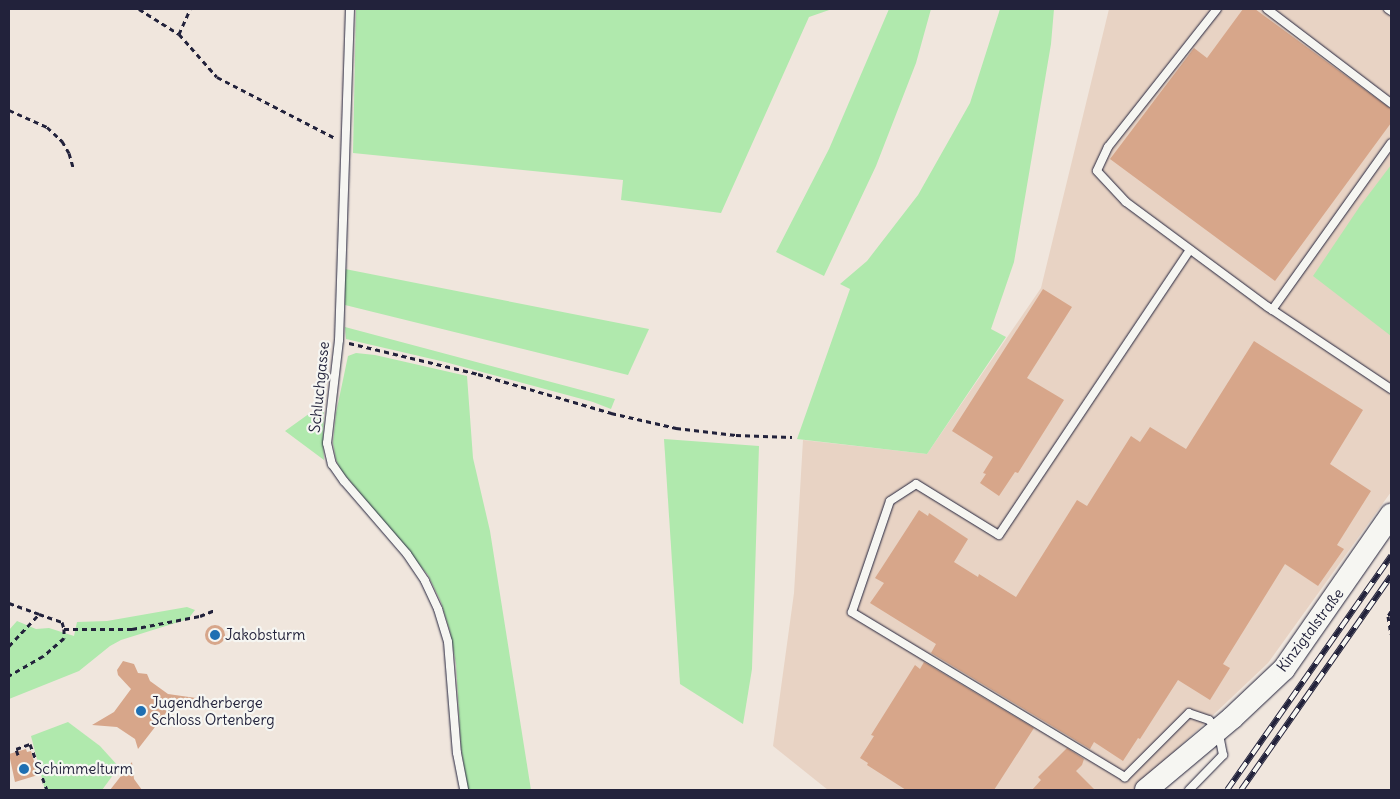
<!DOCTYPE html>
<html>
<head>
<meta charset="utf-8">
<style>
	body { margin:0 }
	#map { position:relative; width:1400px; height:799px; overflow:hidden; background:#f0e6dd; font-family:Delius,sans-serif }
	div>[style] { position:absolute }
	.built>* { inset:0; background:#e8d3c4 }
	.green>* { inset:0; background:#b0e9ad }
	.building>* { inset:0; background:#d7a68a }
	.round { border-radius:50% }
	.path>* { height:3px; margin-top:-1.5px; transform-origin:0; background:repeating-linear-gradient(90deg,#22223b 0 5px,transparent 0 9px) }
	.roads { filter:drop-shadow(0 0 1px #22223b) drop-shadow(0 0 1px #22223b) }
	.lane>* { height:8px; margin:-4px; padding:0 4px; transform-origin:4px; border-radius:4px; background:#f6f6f2 }
	.secondary>* { height:22px; margin:-11px; padding:0 11px; transform-origin:11px; border-radius:11px; background:#f6f6f2 }
	.rail>* { height:5.5px; margin-top:-2.75px; transform-origin:0; background:repeating-linear-gradient(90deg,#f6f6f2 0 11px,#22223b 0 22px); box-sizing:border-box; border-block:1px solid #22223b }
	.dots>* { width:14px; height:14px; translate:-50% -50%; box-sizing:border-box; border:2px solid #f6f6f2; border-radius:50% }
	span { translate:-50% -50%; white-space:nowrap; text-align:center; line-height:1.15; -webkit-text-stroke:4.5px #f6f6f2; paint-order:stroke }
	.street-label { font-size:15px; color:#22223b }
	.poi-label { font-size:15px; color:#22223b }
	.left { translate:0 -50%; text-align:left }
	.frame { position:absolute; inset:0; border:10px solid #22223b; pointer-events:none }
</style>
</head>
<body>
<div id="map">
	<div class="built">
		<div style="clip-path:polygon(1109px 9px,1391px 9px,1391px 492px,1268px 663px,1134px 790px,828px 790px,773px 746px,794px 593px,803px 440px,927px 454px,1041px 288px)"></div>
	</div>
	<div class="green">
		<div style="clip-path:polygon(356px 9px,832px 9px,809px 17px,721px 213px,621px 200px,623px 180px,353px 153px)"></div>
		<div style="clip-path:polygon(889px 9px,931px 9px,916px 63px,876px 166px,824px 276px,776px 252px,829px 149px)"></div>
		<div style="clip-path:polygon(1000px 9px,1054px 9px,1051px 44px,1014px 262px,991px 329px,1006px 337px,927px 454px,797px 439px,850px 289px,840px 284px,867px 261px,918px 195px,970px 103px)"></div>
		<div style="clip-path:polygon(1391px 165px,1391px 336px,1313px 276px,1360px 206px)"></div>
		<div style="clip-path:polygon(345px 269px,649px 329px,628px 375px,345px 305px)"></div>
		<div style="clip-path:polygon(345px 327px,615px 399px,611px 409px,593px 402px,445px 362px,346px 339px)"></div>
		<div style="clip-path:polygon(356px 353px,375px 355px,467px 376px,473px 458px,490px 531px,531px 790px,468px 790px,461px 747px,456px 664px,450px 631px,441px 602px,428px 575px,340px 469px,336px 459px,333px 443px,336px 413px,348px 356px)"></div>
		<div style="clip-path:polygon(324px 403px,323px 442px,324px 460px,285px 431px)"></div>
		<div style="clip-path:polygon(664px 439px,759px 446px,752px 669px,743px 724px,680px 684px)"></div>
		<div style="clip-path:polygon(187px 607px,195px 610px,188px 619px,121px 640px,110px 646px,79px 671px,9px 699px,9px 630px,17px 621px,36px 629px,49px 628px,74px 636px,77px 622px,107px 621px)"></div>
		<div style="clip-path:polygon(68px 722px,100px 746px,119px 767px,102px 790px,45px 790px,31px 736px)"></div>
	</div>
	<div class="building">
		<div style="clip-path:polygon(1243px 9px,1255px 9px,1391px 109px,1391px 123px,1275px 281px,1110px 159px,1194px 48px,1207px 58px)"></div>
		<div style="clip-path:polygon(1043px 289px,1072px 307px,1027px 378px,1064px 400px,1018px 473px,1015px 472px,999px 496px,980px 483px,986px 474px,983px 473px,993px 457px,952px 431px)"></div>
		<div style="clip-path:polygon(1254px 341px,1363px 410px,1330px 464px,1371px 491px,1337px 545px,1344px 549px,1318px 586px,1285px 564px,1223px 664px,1230px 668px,1210px 700px,1178px 680px,1140px 739px,1138px 738px,1123px 761px,1094px 742px,1090px 749px,931px 653px,936px 644px,870px 603px,884px 583px,875px 578px,919px 510px,928px 516px,929px 513px,968px 539px,954px 562px,978px 577px,979px 574px,1016px 597px,1077px 500px,1087px 506px,1131px 436px,1140px 442px,1150px 427px,1186px 449px)"></div>
		<div class="round" style="left:205px;top:625px;width:20px;height:20px"></div>
		<div style="clip-path:polygon(123px 661px,134px 664px,138px 673px,147px 674px,150px 681px,168px 694px,196px 698px,169px 709px,138px 749px,135px 739px,117px 727px,92px 725px,114px 712px,131px 689px,118px 675px,117px 670px)"></div>
		<div style="clip-path:polygon(924px 662px,1034px 728px,994px 790px,906px 790px,867px 765px,868px 763px,860px 758px,874px 736px,871px 735px,915px 665px,920px 669px)"></div>
		<div style="clip-path:polygon(1067px 748px,1084px 759px,1082px 765px,1076px 771px,1095px 790px,1032px 790px,1041px 780px,1038px 777px)"></div>
		<div style="clip-path:polygon(26px 749px,27px 752px,31px 751px,38px 775px,15px 782px,9px 754px)"></div>
		<div style="clip-path:polygon(132px 762px,134px 779px,142px 790px,110px 790px)"></div>
	</div>
	<div class="path">
		<div style="left:139px;top:9px;width:47px;rotate:32deg"></div>
		<div style="left:179px;top:34px;width:57px;rotate:48.5deg"></div>
		<div style="left:217px;top:77px;width:131px;rotate:27.3deg"></div>
		<div style="left:179px;top:34px;width:27px;rotate:-66deg"></div>
		<div style="left:9px;top:110px;width:42px;rotate:24.1deg"></div>
		<div style="left:47px;top:127px;width:21px;rotate:43deg"></div>
		<div style="left:62px;top:141px;width:14px;rotate:60deg"></div>
		<div style="left:69px;top:153px;width:15px;rotate:74deg"></div>
		<div style="left:349px;top:343px;width:133px;rotate:13.5deg"></div>
		<div style="left:478px;top:374px;width:139px;rotate:16.3deg"></div>
		<div style="left:611px;top:413px;width:67px;rotate:13deg"></div>
		<div style="left:676px;top:428px;width:60px;rotate:6.7deg"></div>
		<div style="left:736px;top:435px;width:56px;rotate:2deg"></div>
		<div style="left:9px;top:603px;width:32px;rotate:20deg"></div>
		<div style="left:1391px;top:611px;width:6px;rotate:121deg"></div>
		<div style="left:1388px;top:616px;width:18px;rotate:81deg"></div>
		<div style="left:64px;top:629px;width:68px"></div>
		<div style="left:132px;top:629px;width:69px;rotate:-10.8deg"></div>
		<div style="left:200px;top:616px;width:16px;rotate:-22deg"></div>
		<div style="left:9px;top:646px;width:44px;rotate:-46.8deg"></div>
		<div style="left:39px;top:614px;width:24px;rotate:19deg"></div>
		<div style="left:62px;top:622px;width:7px;rotate:74deg"></div>
		<div style="left:64px;top:629px;width:9px;rotate:90deg"></div>
		<div style="left:64px;top:638px;width:28px;rotate:139deg"></div>
		<div style="left:43px;top:656px;width:39px;rotate:150deg"></div>
		<div style="left:18px;top:755px;width:6px;rotate:-108deg"></div>
		<div style="left:16px;top:749px;width:15px;rotate:-20deg"></div>
		<div style="left:30px;top:744px;width:49px;rotate:69.7deg"></div>
	</div>
	<div class="roads">
		<div class="lane">
			<div style="left:350px;top:9px;width:331px;rotate:91.9deg"></div>
			<div style="left:339px;top:340px;width:104px;rotate:96.6deg"></div>
			<div style="left:327px;top:443px;width:22px;rotate:77deg"></div>
			<div style="left:332px;top:464px;width:21px;rotate:55deg"></div>
			<div style="left:344px;top:481px;width:96px;rotate:49.2deg"></div>
			<div style="left:407px;top:554px;width:32px;rotate:56deg"></div>
			<div style="left:425px;top:581px;width:31px;rotate:65deg"></div>
			<div style="left:438px;top:609px;width:34px;rotate:73deg"></div>
			<div style="left:448px;top:642px;width:111px;rotate:85.4deg"></div>
			<div style="left:457px;top:753px;width:38px;rotate:79deg"></div>
			<div style="left:1217px;top:9px;width:176px;rotate:128.3deg"></div>
			<div style="left:1108px;top:147px;width:26px;rotate:115deg"></div>
			<div style="left:1097px;top:171px;width:42px;rotate:46.9deg"></div>
			<div style="left:1126px;top:202px;width:177px;rotate:36.5deg"></div>
			<div style="left:1268px;top:307px;width:148px;rotate:33.7deg"></div>
			<div style="left:1267px;top:9px;width:156px;rotate:37.2deg"></div>
			<div style="left:1388px;top:9px;width:4px;rotate:34deg"></div>
			<div style="left:1272px;top:310px;width:205px;rotate:-54.5deg"></div>
			<div style="left:1189px;top:790px;width:49px;rotate:-45.8deg"></div>
			<div style="left:1223px;top:755px;width:25px;rotate:-101deg"></div>
			<div style="left:1218px;top:730px;width:13px;rotate:-132deg"></div>
			<div style="left:1209px;top:720px;width:21px;rotate:-161deg"></div>
			<div style="left:1189px;top:713px;width:91px;rotate:135deg"></div>
			<div style="left:1125px;top:777px;width:319px;rotate:-148.9deg"></div>
			<div style="left:852px;top:612px;width:117px;rotate:-71.1deg"></div>
			<div style="left:890px;top:501px;width:31px;rotate:-33deg"></div>
			<div style="left:916px;top:484px;width:97px;rotate:31.6deg"></div>
			<div style="left:999px;top:535px;width:343px;rotate:-56.2deg"></div>
		</div>
		<div class="secondary">
			<div style="left:1146px;top:790px;width:112px;rotate:-39.9deg"></div>
			<div style="left:1232px;top:718px;width:71px;rotate:-43.3deg"></div>
			<div style="left:1284px;top:669px;width:188px;rotate:-55.2deg"></div>
		</div>
	</div>
	<div class="rail">
		<div style="left:1227px;top:790px;width:286px;rotate:-55deg"></div>
		<div style="left:1241px;top:790px;width:261px;rotate:-55deg"></div>
	</div>
	<div class="dots">
		<div style="left:215px;top:635px;background:#1f6fb2"></div>
		<div style="left:141px;top:711px;background:#1f6fb2"></div>
		<div style="left:24px;top:769px;background:#1f6fb2"></div>
	</div>
	<div class="street-label">
		<span style="left:319px;top:387px;rotate:-84deg">Schluchgasse</span>
		<span style="left:1310px;top:630px;rotate:-53deg">Kinzigtalstraße</span>
	</div>
	<div class="poi-label">
		<span class="left" style="left:225px;top:635px">Jakobsturm</span>
		<span class="left" style="left:151px;top:711px">Jugendherberge<br>Schloss Ortenberg</span>
		<span class="left" style="left:34px;top:769px">Schimmelturm</span>
	</div>
	<div class="frame"></div>
</div>
</body>
</html>
